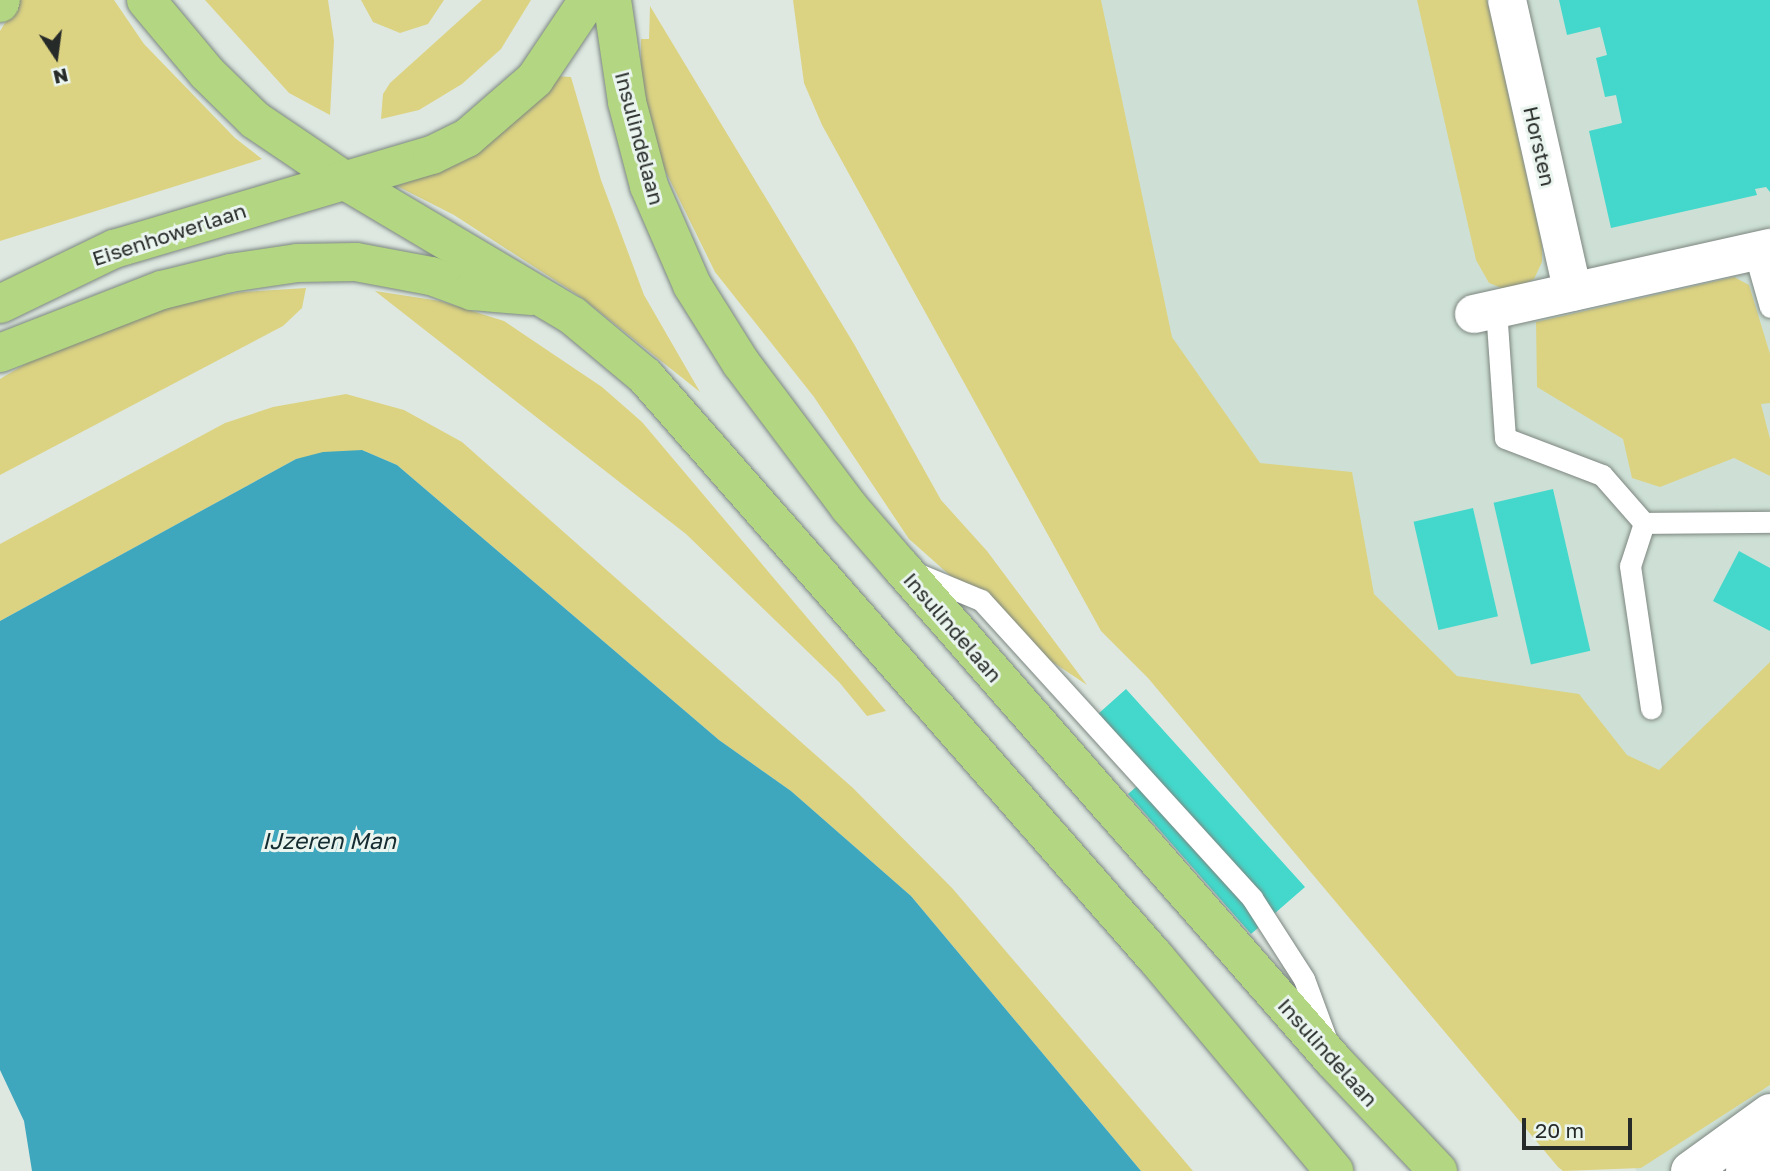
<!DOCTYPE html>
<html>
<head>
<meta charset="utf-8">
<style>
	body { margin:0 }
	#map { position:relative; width:1770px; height:1171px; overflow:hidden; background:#dee8e1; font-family:"Golos Text",sans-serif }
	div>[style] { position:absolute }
	.built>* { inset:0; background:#cee0d5 }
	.green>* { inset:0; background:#dcd382 }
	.water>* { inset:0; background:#3ea7be }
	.building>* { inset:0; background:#43d8cb; transform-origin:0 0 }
	.roads { filter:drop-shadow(0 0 2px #7c8680) drop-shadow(0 0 2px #7c8680) }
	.lane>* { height:21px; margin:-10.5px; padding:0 10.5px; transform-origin:10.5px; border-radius:10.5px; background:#fff }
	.street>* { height:38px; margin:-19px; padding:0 19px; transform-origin:19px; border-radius:19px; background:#fff }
	.primary>* { height:38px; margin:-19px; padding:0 19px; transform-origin:19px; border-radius:19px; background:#b2d681 }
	span { translate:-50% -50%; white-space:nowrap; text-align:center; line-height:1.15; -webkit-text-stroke:6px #ebf5ef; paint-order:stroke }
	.street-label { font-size:21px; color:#262a28 }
	.water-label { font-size:23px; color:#152d32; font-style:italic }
	.north { position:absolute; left:21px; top:21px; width:70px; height:70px; -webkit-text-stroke:5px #ebf5ef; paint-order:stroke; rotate:167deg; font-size:19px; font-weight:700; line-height:28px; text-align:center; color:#262a28 }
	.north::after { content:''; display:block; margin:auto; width:24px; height:32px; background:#262a28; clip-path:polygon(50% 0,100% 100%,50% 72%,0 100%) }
	.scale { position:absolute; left:1522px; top:1118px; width:110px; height:32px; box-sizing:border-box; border:4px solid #262a28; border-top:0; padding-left:9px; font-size:21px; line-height:24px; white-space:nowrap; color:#262a28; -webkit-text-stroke:5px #ebf5ef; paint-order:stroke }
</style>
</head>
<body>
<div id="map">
	<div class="built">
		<div style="clip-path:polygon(903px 0,1770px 0,1770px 1171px,1637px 1171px,922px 269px)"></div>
	</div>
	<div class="green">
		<div style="clip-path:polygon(19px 0,114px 0,144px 44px,235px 138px,262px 159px,0 241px,0 31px)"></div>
		<div style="clip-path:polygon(205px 0,328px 0,334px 41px,330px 115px,289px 93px)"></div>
		<div style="clip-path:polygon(361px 0,444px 0,428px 24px,400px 33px,373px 22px)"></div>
		<div style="clip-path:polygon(482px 0,531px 0,501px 49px,462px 84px,419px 110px,381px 119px,383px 94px,390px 83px)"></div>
		<div style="clip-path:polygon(793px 0,1101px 0,1172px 337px,1260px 463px,1352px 472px,1374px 594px,1457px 676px,1579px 694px,1627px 755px,1659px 770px,1770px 662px,1770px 1085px,1641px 1168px,1563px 1171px,1558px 1167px,1148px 678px,1101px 631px,822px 125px,804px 83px)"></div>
		<div style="clip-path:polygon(1417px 0,1487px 0,1542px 245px,1542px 262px,1534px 279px,1509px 291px,1489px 283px,1476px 260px)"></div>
		<div style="clip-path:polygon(650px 6px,854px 344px,941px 500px,987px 551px,1087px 685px,1033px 649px,909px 539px,814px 397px,715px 272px,660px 160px,641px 82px,641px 39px,649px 39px)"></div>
		<div style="clip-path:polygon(554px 76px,571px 77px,601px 180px,644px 295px,700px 392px,581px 297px,454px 215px,397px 186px,444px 166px)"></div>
		<div style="clip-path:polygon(1734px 277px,1749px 285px,1770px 354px,1770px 403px,1761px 404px,1770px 439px,1770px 476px,1734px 458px,1660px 487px,1632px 478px,1623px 439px,1537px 387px,1536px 322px)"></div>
		<div style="clip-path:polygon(306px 288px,302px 308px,283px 326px,0 475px,0 379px,32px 360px,174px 304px,242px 292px)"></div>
		<div style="clip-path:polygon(375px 291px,440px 301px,504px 321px,602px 387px,642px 422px,886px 711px,867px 716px,839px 682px,686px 534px)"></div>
		<div style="clip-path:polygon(346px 394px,404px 410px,462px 442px,853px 788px,953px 889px,1193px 1171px,1141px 1171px,911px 896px,791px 791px,719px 740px,397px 465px,362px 450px,296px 459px,0 621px,0 544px,225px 423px,273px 407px)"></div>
	</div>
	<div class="water">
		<div style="clip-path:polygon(362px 450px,397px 465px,719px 740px,791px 791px,911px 896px,1141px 1171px,32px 1171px,24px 1121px,0 1070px,0 621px,296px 459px,323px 452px)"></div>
	</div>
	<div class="building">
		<div style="clip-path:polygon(1559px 0,1770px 0,1770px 192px,1766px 187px,1755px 189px,1757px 195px,1611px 228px,1589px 131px,1622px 123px,1616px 95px,1605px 97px,1596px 58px,1607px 55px,1600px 27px,1567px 35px)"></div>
		<div style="left:1553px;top:489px;width:166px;height:61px;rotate:77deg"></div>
		<div style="left:1473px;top:508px;width:111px;height:61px;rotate:77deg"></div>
		<div style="clip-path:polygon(1739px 551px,1770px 568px,1770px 631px,1713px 601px)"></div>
		<div style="clip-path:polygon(1126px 689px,1305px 887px,1251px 934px,1128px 794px,1151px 774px,1098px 714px)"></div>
	</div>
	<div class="roads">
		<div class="lane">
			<div style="left:1754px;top:251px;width:58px;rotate:74.1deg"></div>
			<div style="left:1496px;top:309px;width:129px;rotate:86deg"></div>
			<div style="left:1505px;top:438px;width:104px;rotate:20.9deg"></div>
			<div style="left:1602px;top:475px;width:64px;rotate:48.8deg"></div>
			<div style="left:1644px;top:523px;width:45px;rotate:108deg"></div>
			<div style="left:1630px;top:566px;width:144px;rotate:81.6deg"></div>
			<div style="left:1644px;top:523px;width:126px;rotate:-0.5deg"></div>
			<div style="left:916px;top:573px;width:70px;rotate:22.6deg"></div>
			<div style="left:981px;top:600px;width:403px;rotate:47.7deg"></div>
			<div style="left:1252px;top:898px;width:96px;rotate:57.3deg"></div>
			<div style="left:1304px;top:979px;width:69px;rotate:69.7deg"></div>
		</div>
		<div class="street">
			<div style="left:1507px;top:0;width:299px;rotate:77.3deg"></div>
			<div style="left:1474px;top:314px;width:303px;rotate:-12.6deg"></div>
			<div style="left:1690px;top:1171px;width:99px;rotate:-35.9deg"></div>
			<div style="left:1745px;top:1171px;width:31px;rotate:-37deg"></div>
		</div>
		<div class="primary">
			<div style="left:146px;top:0;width:95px;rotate:50.1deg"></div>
			<div style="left:207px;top:73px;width:67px;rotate:44.4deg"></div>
			<div style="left:255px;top:120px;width:107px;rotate:34deg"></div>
			<div style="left:344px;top:180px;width:266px;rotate:30.7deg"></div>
			<div style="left:573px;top:316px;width:94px;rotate:39.8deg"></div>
			<div style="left:645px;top:376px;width:774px;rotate:48.72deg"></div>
			<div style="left:1156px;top:958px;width:278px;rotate:50.1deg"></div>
			<div style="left:612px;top:0;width:103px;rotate:81.6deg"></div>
			<div style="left:627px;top:102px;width:87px;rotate:75.3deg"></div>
			<div style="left:649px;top:186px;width:108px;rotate:66.5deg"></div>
			<div style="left:692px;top:285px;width:92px;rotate:57.9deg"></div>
			<div style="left:741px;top:363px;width:180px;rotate:53.1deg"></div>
			<div style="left:849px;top:507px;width:79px;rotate:49.1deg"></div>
			<div style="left:901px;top:567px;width:655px;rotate:48.77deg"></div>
			<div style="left:1333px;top:1060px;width:153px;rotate:46.6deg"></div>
			<div style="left:0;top:3px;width:3px;rotate:-72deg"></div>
			<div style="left:0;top:304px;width:127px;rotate:-25.8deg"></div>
			<div style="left:114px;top:249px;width:332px;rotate:-16.5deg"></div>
			<div style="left:432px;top:155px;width:39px;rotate:-26deg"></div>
			<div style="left:467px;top:138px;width:90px;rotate:-40.9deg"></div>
			<div style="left:535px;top:79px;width:95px;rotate:-56.1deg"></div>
			<div style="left:0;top:353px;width:174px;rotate:-21.3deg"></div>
			<div style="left:162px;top:290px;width:70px;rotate:-14deg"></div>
			<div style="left:230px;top:273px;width:68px;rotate:-8.5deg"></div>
			<div style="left:297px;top:263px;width:59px;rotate:-1deg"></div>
			<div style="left:356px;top:262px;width:76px;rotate:10.6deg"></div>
			<div style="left:431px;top:276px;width:44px;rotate:20.1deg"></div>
			<div style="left:472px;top:291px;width:60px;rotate:4.8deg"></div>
		</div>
	</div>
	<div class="street-label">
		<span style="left:640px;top:138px;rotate:75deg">Insulindelaan</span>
		<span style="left:1540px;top:146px;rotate:77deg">Horsten</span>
		<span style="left:169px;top:234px;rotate:-18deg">Eisenhowerlaan</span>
		<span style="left:953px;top:627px;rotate:49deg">Insulindelaan</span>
		<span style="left:1328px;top:1052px;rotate:48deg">Insulindelaan</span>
	</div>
	<div class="water-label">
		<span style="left:329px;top:840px">IJzeren Man</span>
	</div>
	<div class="north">N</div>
	<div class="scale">20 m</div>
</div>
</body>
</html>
